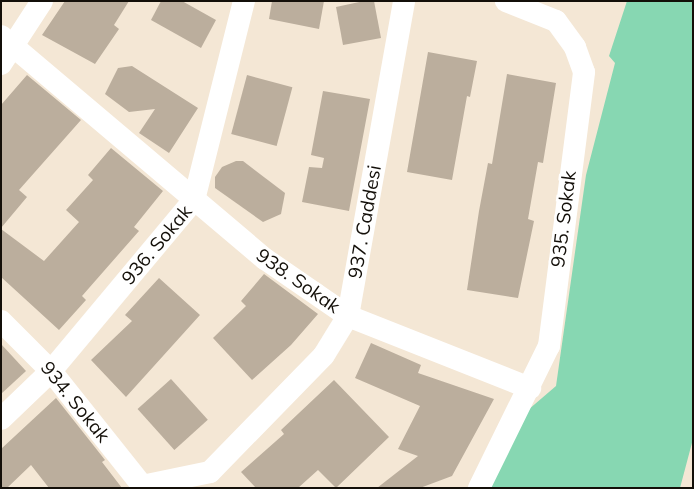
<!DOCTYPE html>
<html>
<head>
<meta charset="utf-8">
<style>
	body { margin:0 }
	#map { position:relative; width:694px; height:489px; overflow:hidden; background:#f4e7d5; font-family:Mulish,sans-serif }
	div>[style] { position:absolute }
	.green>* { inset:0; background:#87d7b2 }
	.building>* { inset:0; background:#bbae9d; transform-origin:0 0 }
	.minor>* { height:22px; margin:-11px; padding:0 11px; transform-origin:11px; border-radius:11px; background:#fff }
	span { translate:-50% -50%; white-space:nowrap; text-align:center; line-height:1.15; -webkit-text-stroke:5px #fff; paint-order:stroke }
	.street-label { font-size:19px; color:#130f09 }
	.frame { position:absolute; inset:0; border:2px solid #130f09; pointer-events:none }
</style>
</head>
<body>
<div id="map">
	<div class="green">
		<div style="clip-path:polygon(627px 1px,693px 1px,693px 439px,680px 488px,490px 488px,528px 410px,556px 386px,586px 175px,615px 63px,609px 56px)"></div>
	</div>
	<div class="building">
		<div style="clip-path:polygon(65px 1px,129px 1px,114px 25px,119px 29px,95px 64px,42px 35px)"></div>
		<div style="clip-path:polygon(161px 1px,182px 1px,216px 20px,201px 48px,151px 20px)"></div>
		<div style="clip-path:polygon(272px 1px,324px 1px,319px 29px,269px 19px)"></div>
		<div style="clip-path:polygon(364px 1px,374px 1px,381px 38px,343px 45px,336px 7px)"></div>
		<div style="clip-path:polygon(428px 52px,477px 61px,470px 97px,467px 96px,452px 180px,407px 172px)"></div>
		<div style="clip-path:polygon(132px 66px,198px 108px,169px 153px,139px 133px,155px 109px,129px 112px,105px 94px,118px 68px)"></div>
		<div style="clip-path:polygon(507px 74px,556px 83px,543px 163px,538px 162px,528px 219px,534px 221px,518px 298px,467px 290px,479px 211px,488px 163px,492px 164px)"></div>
		<div style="clip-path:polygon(27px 75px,81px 120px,19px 190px,27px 197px,1px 228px,1px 105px)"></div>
		<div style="left:247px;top:75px;width:47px;height:61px;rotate:15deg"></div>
		<div style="clip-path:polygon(323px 91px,370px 99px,349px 211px,302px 202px,309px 167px,322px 168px,324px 158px,311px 155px)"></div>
		<div style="clip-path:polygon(111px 148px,163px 191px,134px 227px,139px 231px,82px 296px,86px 300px,59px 330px,1px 277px,1px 229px,44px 261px,79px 222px,66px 210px,93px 180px,88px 175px)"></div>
		<div style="clip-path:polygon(236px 161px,243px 161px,285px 193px,281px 214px,263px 222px,215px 188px,215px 177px,222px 167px)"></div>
		<div style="clip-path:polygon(264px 274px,318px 314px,291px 345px,252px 380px,213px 338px,246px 306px,241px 301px)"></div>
		<div style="clip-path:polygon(159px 278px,200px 315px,126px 397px,91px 360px,132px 321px,125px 315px)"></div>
		<div style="clip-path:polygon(371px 343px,421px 365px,418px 373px,494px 399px,452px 476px,420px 488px,377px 488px,418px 456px,398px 449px,420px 406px,355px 378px)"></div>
		<div style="clip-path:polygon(1px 344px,26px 371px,1px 394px)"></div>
		<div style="left:171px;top:379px;width:55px;height:45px;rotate:48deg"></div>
		<div style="clip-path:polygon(334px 380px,389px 437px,336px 488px,318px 470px,298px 488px,256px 488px,241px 472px,284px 434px,281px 430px)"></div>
		<div style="clip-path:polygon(56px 398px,105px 460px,102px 462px,122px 488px,49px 488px,31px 465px,7px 488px,1px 488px,1px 449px)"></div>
	</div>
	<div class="minor">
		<div style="left:1px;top:36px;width:346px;rotate:40.2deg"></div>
		<div style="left:265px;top:259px;width:101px;rotate:34.5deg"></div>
		<div style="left:348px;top:316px;width:196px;rotate:21.6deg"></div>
		<div style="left:1px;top:64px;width:75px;rotate:-56.9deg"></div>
		<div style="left:1px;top:321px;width:71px;rotate:45deg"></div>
		<div style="left:51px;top:371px;width:149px;rotate:51.5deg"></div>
		<div style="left:1px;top:419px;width:69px;rotate:-43.8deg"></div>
		<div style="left:51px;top:371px;width:223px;rotate:-50.1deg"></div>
		<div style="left:194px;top:200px;width:205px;rotate:-75.9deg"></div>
		<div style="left:142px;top:486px;width:69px;rotate:-11.6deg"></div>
		<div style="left:210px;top:472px;width:163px;rotate:-45.7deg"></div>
		<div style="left:324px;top:355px;width:46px;rotate:-58.4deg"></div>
		<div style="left:348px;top:316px;width:320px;rotate:-79.9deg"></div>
		<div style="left:479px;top:488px;width:158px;rotate:-63.8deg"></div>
		<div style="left:549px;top:346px;width:276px;rotate:-82.7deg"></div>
		<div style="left:584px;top:72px;width:27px;rotate:-110deg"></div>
		<div style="left:575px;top:47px;width:32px;rotate:-126deg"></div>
		<div style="left:556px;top:21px;width:54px;rotate:-158.2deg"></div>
	</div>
	<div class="street-label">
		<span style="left:564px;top:219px;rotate:-83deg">935. Sokak</span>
		<span style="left:365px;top:222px;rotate:-80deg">937. Caddesi</span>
		<span style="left:157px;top:245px;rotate:-50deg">936. Sokak</span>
		<span style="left:298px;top:281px;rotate:35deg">938. Sokak</span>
		<span style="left:75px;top:402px;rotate:51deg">934. Sokak</span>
	</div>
	<div class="frame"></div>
</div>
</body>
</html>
